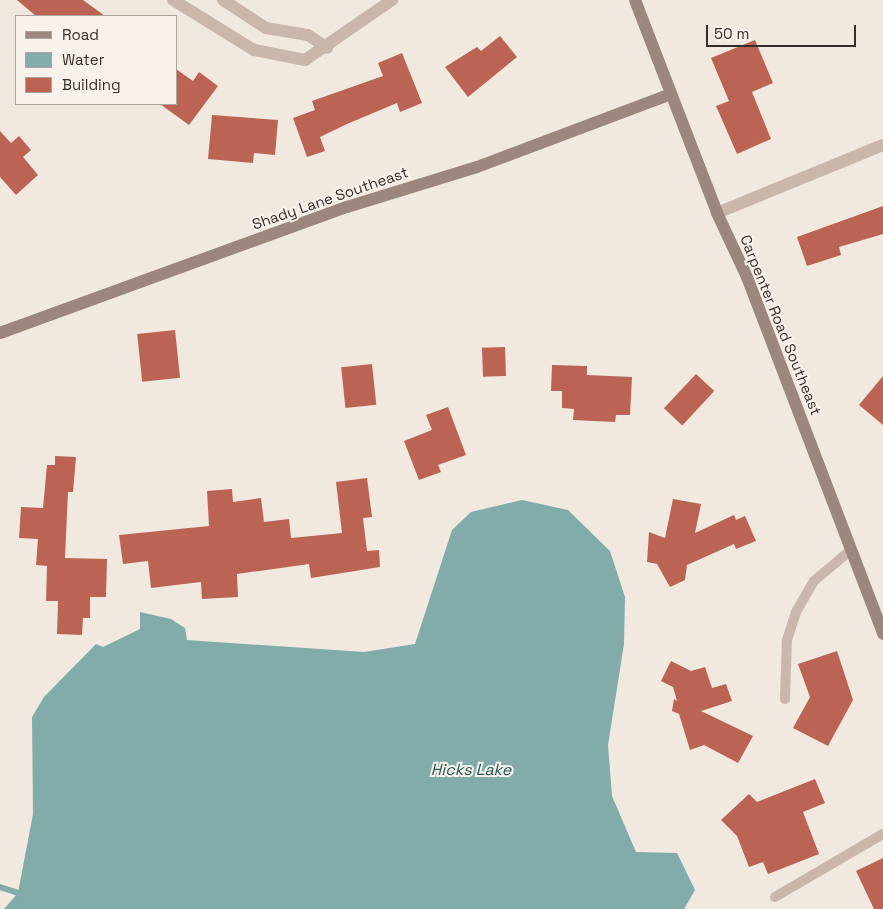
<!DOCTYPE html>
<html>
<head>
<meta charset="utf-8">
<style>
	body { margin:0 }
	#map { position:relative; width:883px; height:909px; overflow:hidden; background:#f1e8e0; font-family:"Space Grotesk",sans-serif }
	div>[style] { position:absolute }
	.water>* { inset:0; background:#81acaa }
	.stream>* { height:6px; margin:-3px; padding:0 3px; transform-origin:3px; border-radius:3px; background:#81acaa }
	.building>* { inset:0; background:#bc6453; transform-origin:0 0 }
	.lane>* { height:10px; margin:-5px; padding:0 5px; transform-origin:5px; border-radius:5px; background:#c9b7ac }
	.street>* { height:12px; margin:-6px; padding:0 6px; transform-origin:6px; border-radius:6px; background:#c9b7ac }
	.secondary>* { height:12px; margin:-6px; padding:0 6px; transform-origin:6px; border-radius:6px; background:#9c877e }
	span { translate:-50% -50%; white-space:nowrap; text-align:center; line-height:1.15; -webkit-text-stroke:4px #f9f2ec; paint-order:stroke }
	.street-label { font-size:15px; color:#372e2b }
	.water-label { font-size:16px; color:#235655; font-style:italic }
	.legend { position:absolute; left:15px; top:15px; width:162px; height:90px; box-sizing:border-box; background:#f9f2ec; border:1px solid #aba49f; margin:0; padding:6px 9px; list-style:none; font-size:15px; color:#372e2b }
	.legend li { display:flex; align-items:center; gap:10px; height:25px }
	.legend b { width:25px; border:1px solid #aba49f }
	.scale { position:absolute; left:706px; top:25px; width:150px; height:22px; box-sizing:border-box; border:2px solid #372e2b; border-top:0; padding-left:6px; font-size:15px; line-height:18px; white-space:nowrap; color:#372e2b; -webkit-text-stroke:4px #f9f2ec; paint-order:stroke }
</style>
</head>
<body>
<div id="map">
	<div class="water">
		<div style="clip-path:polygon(522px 500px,568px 510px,610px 551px,625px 597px,624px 644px,608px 745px,612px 796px,636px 852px,677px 853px,695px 890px,684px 909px,4px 909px,18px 893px,33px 814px,32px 717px,44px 697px,96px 644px,103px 647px,140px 629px,140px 612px,171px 619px,185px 628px,187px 640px,364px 652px,415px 644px,452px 530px,471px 512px)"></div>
	</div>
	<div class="stream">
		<div style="left:0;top:887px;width:19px;rotate:18deg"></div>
		<div style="left:18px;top:893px;width:17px;rotate:69deg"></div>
	</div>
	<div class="building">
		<div style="clip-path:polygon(17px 0,83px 0,105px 16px,36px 16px)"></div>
		<div style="clip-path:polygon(500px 36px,517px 57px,468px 97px,445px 67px,477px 47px,481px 51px)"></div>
		<div style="clip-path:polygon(755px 40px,773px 83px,752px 92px,771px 139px,737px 154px,716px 106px,729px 101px,711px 58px)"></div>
		<div style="clip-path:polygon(402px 53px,422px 103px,400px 112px,397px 103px,347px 124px,320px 137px,325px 151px,307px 157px,293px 118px,315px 110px,312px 101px,383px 76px,378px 63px)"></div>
		<div style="clip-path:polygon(176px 69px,193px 81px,199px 72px,218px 86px,189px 125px,160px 104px,176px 104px)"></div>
		<div style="clip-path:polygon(212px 115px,278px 120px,275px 155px,254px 153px,253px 163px,208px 159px)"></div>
		<div style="clip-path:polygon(0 131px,11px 143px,19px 136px,31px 150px,23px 157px,38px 175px,16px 195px,0 177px)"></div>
		<div style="clip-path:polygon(883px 206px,883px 234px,839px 247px,841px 255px,807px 266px,797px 237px)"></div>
		<div style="left:175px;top:330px;width:48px;height:38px;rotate:84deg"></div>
		<div style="left:505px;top:347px;width:29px;height:23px;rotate:88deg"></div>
		<div style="left:372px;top:364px;width:41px;height:31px;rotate:84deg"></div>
		<div style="clip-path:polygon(552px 365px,587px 366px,587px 375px,632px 377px,630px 415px,616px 415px,615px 422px,573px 420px,574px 409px,562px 408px,562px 391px,551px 391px)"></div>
		<div style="left:696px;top:374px;width:25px;height:47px;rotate:43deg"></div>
		<div style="clip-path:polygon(883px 376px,883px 425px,859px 405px)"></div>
		<div style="clip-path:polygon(448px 407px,466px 455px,438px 465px,441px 472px,419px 480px,404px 441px,432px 430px,426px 415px)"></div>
		<div style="clip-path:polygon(55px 456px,76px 457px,73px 492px,68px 492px,65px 558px,107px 559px,106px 597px,90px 597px,90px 618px,83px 618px,82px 635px,57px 634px,58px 601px,46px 601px,47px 566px,36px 565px,38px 539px,19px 538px,21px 507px,43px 508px,47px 465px,55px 465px)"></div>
		<div style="clip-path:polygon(367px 478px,372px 517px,363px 518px,367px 551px,379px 550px,380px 567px,311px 578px,309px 564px,237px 574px,238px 597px,202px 599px,201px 582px,151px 588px,148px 561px,123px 564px,119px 535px,209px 526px,207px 491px,232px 489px,233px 502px,261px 498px,264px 522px,289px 519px,291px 538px,342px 533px,336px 482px)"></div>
		<div style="clip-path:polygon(673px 499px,701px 504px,695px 533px,734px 515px,736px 520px,745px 516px,756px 541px,736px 549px,734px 544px,687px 565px,685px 580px,670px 587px,657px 564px,647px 562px,649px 532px,665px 538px)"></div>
		<div style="clip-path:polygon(837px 651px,853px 700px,828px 746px,793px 728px,810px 697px,798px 664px)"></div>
		<div style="clip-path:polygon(671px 661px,691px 671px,705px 667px,712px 688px,726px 684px,732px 701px,701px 711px,753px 736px,738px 763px,704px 745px,690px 750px,679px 714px,672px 711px,674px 699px,677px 701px,673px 687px,661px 681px)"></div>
		<div style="clip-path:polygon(815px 779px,825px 803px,803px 812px,819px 854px,768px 874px,763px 862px,749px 867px,737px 836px,721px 820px,749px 794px,757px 802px)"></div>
		<div style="clip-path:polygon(883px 858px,883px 909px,874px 909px,856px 871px)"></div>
	</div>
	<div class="lane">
		<div style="left:785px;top:699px;width:59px;rotate:-88.1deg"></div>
		<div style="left:787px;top:640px;width:29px;rotate:-72deg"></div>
		<div style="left:796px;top:612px;width:36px;rotate:-60deg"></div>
		<div style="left:814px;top:581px;width:48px;rotate:-40deg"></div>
		<div style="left:775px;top:897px;width:125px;rotate:-30.3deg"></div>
	</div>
	<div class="street">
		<div style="left:173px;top:0;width:95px;rotate:31.7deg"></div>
		<div style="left:254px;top:50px;width:52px;rotate:11.1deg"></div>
		<div style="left:305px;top:60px;width:106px;rotate:-34.6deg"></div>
		<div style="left:223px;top:0;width:51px;rotate:33.1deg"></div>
		<div style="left:266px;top:28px;width:43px;rotate:9.5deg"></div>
		<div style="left:308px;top:35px;width:23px;rotate:34deg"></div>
		<div style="left:717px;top:213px;width:179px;rotate:-22.3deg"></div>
	</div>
	<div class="secondary">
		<div style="left:635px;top:0;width:228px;rotate:68.9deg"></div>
		<div style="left:717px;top:213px;width:71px;rotate:64.9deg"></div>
		<div style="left:747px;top:277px;width:382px;rotate:69.1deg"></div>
		<div style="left:0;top:333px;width:369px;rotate:-20deg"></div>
		<div style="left:347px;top:207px;width:136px;rotate:-17.1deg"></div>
		<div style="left:477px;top:167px;width:207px;rotate:-20.6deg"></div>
	</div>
	<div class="street-label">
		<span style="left:330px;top:198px;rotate:-19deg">Shady Lane Southeast</span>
		<span style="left:781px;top:325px;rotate:68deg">Carpenter Road Southeast</span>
	</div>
	<div class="water-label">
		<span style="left:471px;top:770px">Hicks Lake</span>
	</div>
	<ul class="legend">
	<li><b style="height:6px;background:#9c877e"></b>Road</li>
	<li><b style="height:14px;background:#81acaa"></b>Water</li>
	<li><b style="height:14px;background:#bc6453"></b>Building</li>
	</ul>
	<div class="scale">50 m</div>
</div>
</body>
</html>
